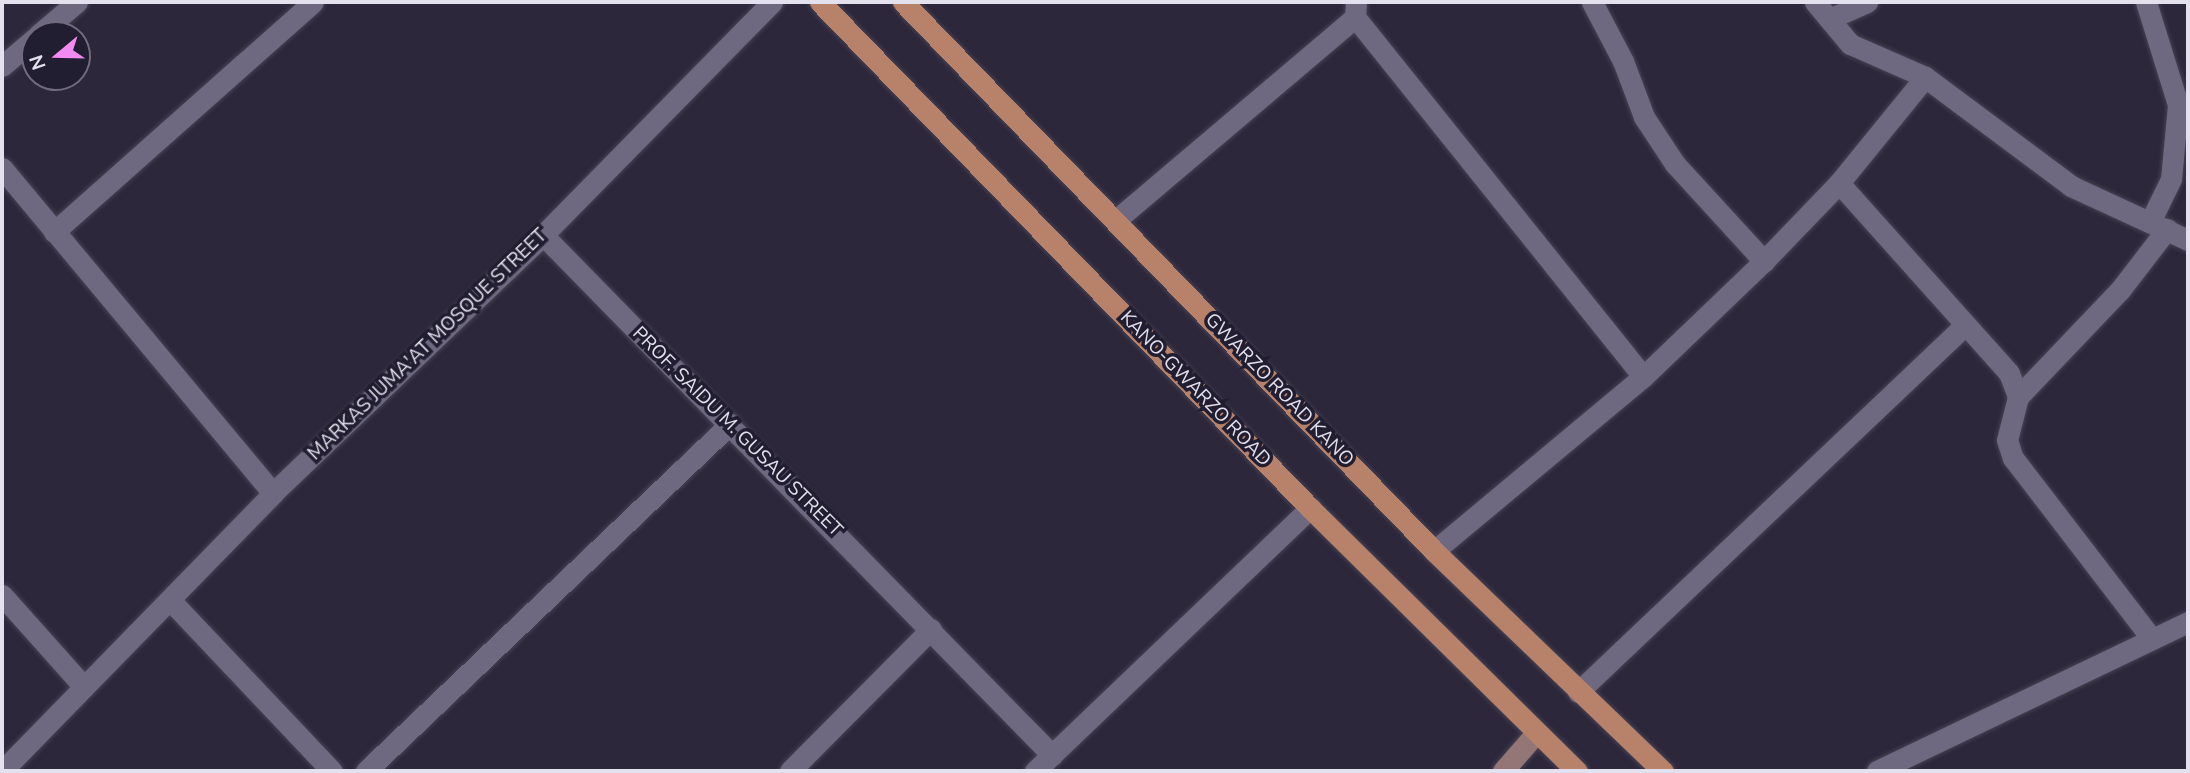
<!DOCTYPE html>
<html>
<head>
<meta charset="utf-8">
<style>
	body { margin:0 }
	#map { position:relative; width:2190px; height:773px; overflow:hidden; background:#2c273b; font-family:"Nunito Sans",sans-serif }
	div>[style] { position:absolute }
	.roads { filter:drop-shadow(0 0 2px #464253) drop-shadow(0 0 2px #464253) }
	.street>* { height:21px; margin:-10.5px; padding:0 10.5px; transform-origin:10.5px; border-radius:10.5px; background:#6e6980 }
	.secondary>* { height:21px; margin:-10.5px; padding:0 10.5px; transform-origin:10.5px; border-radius:10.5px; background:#937675 }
	.primary>* { height:21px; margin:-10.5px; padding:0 10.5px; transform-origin:10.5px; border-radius:10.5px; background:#b78269 }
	span { translate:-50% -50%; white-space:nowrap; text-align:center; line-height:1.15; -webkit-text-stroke:7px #221e31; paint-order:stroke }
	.street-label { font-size:19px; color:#e4e1ee }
	.frame { position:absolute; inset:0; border:4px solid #e4e1ee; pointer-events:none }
	.north { position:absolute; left:21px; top:21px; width:70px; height:70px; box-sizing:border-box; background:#221e31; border:2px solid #706c7d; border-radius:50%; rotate:251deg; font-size:19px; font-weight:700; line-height:28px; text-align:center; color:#e4e1ee }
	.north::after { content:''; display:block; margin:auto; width:24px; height:32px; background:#f38af2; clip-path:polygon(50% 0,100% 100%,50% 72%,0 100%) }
</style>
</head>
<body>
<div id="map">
	<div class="roads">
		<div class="street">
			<div style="left:1592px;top:2px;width:67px;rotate:62.3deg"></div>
			<div style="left:1623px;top:61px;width:60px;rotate:69.4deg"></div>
			<div style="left:1644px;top:117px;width:56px;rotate:56.6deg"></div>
			<div style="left:1675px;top:164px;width:132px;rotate:47.5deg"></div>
			<div style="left:1815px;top:2px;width:55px;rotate:50.2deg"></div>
			<div style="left:1850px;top:44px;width:82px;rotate:23.7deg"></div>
			<div style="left:1925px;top:77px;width:182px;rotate:36.7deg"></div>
			<div style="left:2071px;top:186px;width:129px;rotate:24.8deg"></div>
			<div style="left:2146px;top:2px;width:108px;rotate:72.7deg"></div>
			<div style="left:2178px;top:105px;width:74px;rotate:95.4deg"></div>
			<div style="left:2171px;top:179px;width:48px;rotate:116deg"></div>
			<div style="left:1355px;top:17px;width:461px;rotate:51.3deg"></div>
			<div style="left:1829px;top:19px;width:42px;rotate:-24.1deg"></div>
			<div style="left:38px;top:35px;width:51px;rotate:-40.2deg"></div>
			<div style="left:2px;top:66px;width:43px;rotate:-40.3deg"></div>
			<div style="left:2px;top:168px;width:423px;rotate:50.2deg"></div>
			<div style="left:1839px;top:183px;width:255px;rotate:48.2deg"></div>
			<div style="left:2009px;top:373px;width:26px;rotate:69deg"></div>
			<div style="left:2018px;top:397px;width:44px;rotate:104.3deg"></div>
			<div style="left:2007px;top:440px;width:19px;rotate:72deg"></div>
			<div style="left:2013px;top:458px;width:228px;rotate:52.5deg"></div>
			<div style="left:1116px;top:220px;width:314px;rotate:-40.3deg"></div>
			<div style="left:1355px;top:17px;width:15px;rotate:-86deg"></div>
			<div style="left:54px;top:232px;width:346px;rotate:-41.6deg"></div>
			<div style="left:543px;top:235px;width:728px;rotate:45.61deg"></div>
			<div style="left:2018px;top:397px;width:148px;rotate:-46.4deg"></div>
			<div style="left:2120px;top:290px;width:77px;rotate:-52.4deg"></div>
			<div style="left:1434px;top:551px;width:272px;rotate:-39.8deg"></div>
			<div style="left:1643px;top:377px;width:168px;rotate:-43.8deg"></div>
			<div style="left:1764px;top:261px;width:108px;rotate:-46.1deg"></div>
			<div style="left:1839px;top:183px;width:136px;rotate:-50.9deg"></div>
			<div style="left:2px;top:595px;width:123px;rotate:48.3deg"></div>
			<div style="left:84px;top:687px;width:117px;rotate:134.3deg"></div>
			<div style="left:171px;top:601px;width:234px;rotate:46.6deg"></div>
			<div style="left:84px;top:687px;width:271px;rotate:-45.7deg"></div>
			<div style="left:273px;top:493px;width:373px;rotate:-43.7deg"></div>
			<div style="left:543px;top:235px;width:327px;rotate:-45.5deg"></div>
			<div style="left:1578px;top:692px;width:531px;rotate:-43.47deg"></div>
			<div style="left:366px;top:771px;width:503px;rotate:-43.63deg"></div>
			<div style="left:790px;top:771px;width:200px;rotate:-45.2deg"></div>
			<div style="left:1035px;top:771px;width:381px;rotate:-43.7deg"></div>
			<div style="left:1877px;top:771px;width:345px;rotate:-25.6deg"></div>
		</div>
		<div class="secondary">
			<div style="left:1503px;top:771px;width:50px;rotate:-49deg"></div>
		</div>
		<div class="primary">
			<div style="left:820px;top:2px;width:704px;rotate:45.92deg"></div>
			<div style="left:1310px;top:508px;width:375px;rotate:44.6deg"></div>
			<div style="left:903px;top:2px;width:764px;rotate:45.95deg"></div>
			<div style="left:1434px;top:551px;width:318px;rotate:43.9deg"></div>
		</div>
	</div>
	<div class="street-label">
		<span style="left:428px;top:345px;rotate:-44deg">MARKAS JUMA'AT MOSQUE STREET</span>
		<span style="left:1195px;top:389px;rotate:46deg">KANO-GWARZO ROAD</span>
		<span style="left:1279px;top:390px;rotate:46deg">GWARZO ROAD KANO</span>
		<span style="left:737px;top:432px;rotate:45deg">PROF. SAIDU M. GUSAU STREET</span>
	</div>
	<div class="frame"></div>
	<div class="north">N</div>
</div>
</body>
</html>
